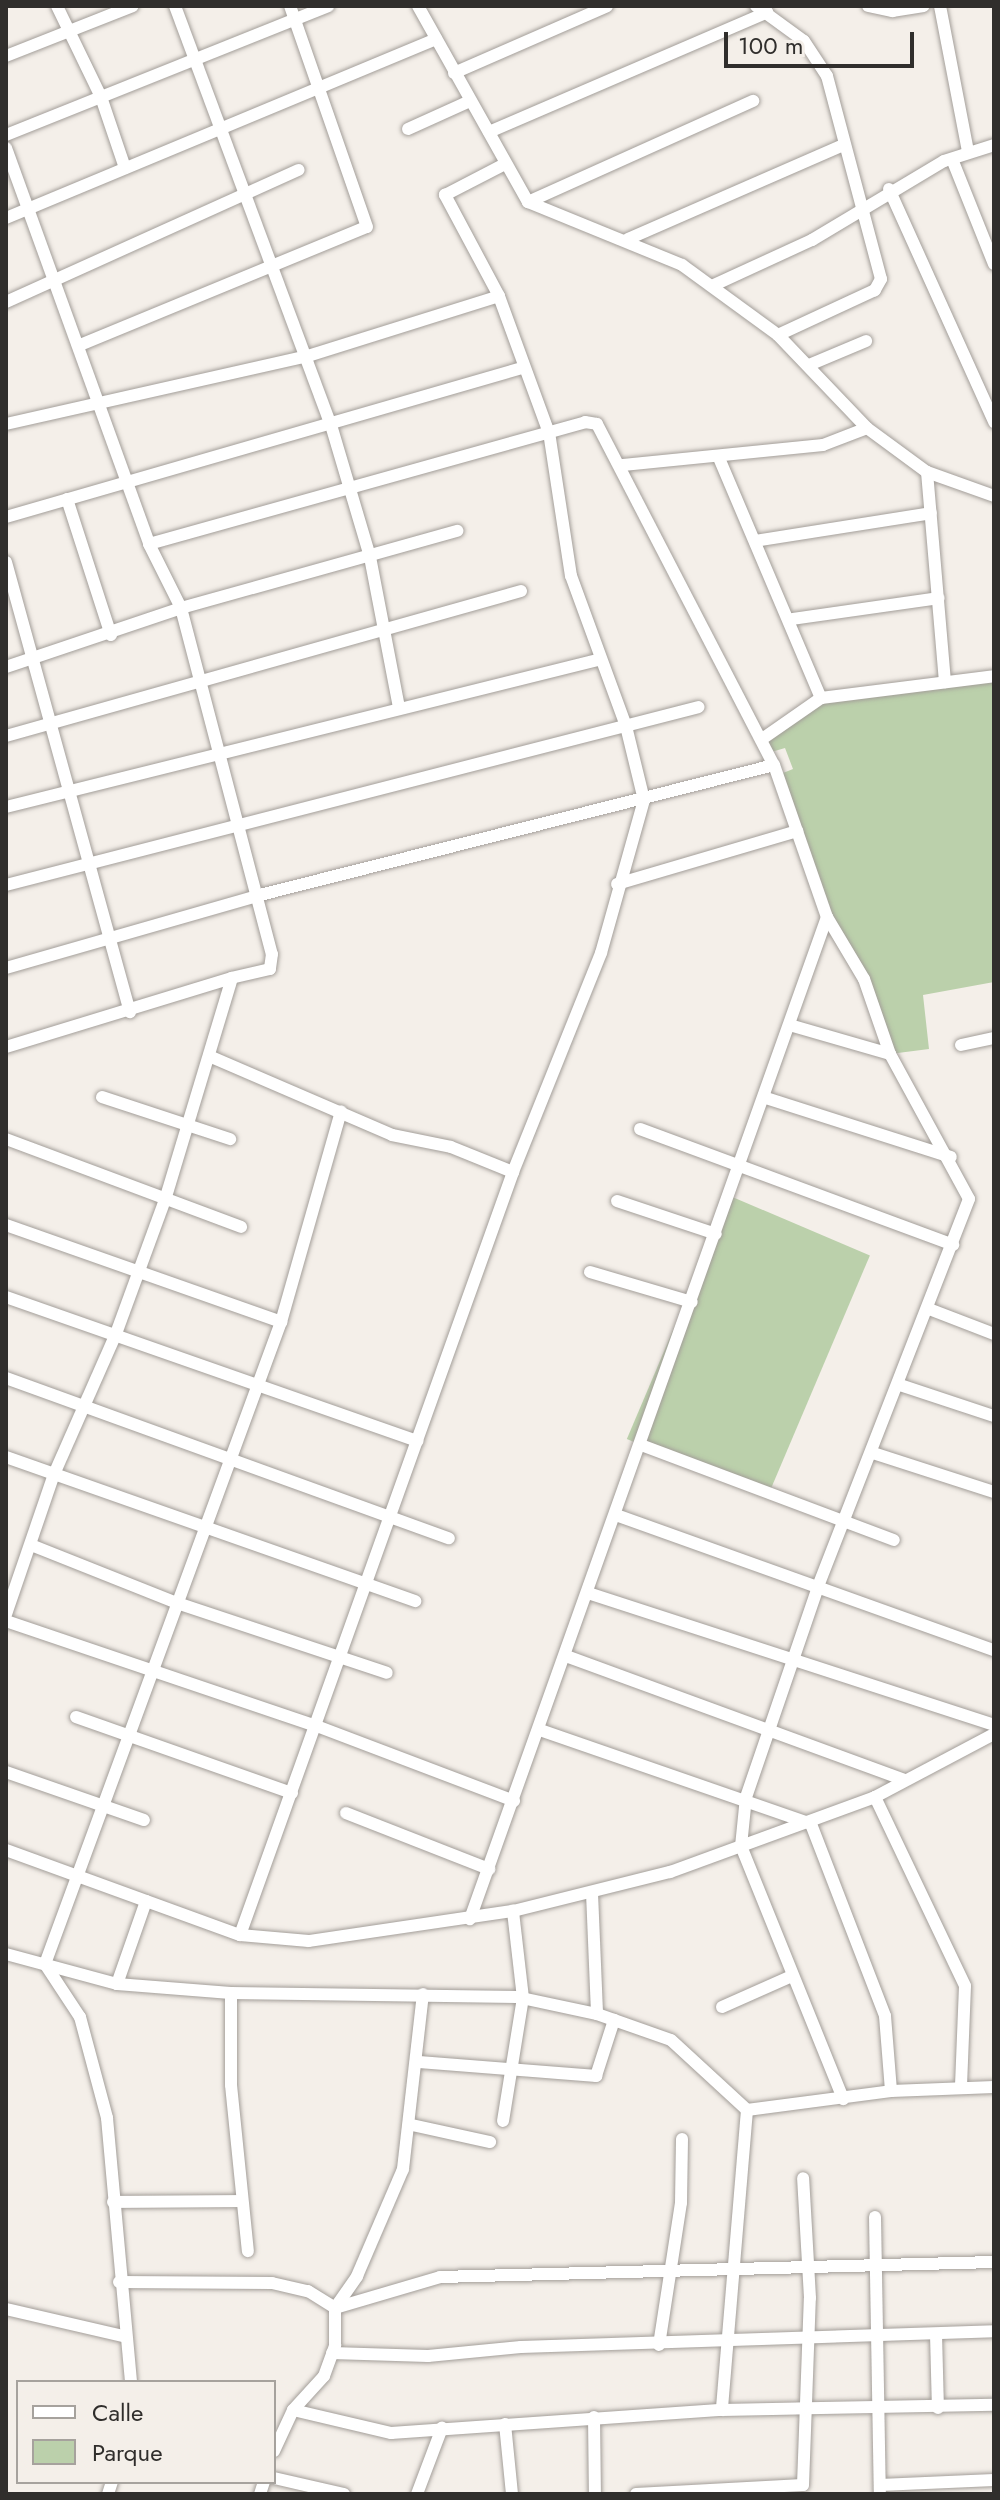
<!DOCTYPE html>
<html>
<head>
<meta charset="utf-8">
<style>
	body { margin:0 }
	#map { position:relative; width:1000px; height:2500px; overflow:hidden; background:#f4efe9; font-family:Jost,sans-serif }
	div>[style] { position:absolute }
	.green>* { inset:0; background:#bbd0ab; transform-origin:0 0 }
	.roads { filter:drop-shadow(0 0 2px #a39e99) drop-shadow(0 0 2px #a39e99) }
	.street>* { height:12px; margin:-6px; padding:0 6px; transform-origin:6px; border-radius:6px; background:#fff }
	span { translate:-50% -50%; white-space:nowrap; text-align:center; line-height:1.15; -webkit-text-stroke:8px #f4efe9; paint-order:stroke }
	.frame { position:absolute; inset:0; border:8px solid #302e2c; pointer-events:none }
	.legend { position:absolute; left:16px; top:2380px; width:260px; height:104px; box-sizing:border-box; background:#f4efe9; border:2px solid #a6a29d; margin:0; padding:10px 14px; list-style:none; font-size:24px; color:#302e2c }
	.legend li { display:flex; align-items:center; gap:16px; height:40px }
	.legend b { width:40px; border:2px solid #a6a29d }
	.scale { position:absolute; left:724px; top:32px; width:190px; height:36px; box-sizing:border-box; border:4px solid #302e2c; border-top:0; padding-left:10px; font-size:24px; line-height:28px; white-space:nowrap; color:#302e2c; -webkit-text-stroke:6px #f4efe9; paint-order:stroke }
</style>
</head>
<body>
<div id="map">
	<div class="green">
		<div style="clip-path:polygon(994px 676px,994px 982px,923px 995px,929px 1049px,890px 1054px,880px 1019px,827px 917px,778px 775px,793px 769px,785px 748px,768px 753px,762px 739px,821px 698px)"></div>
		<div style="left:730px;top:1196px;width:152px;height:264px;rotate:23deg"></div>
	</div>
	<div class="roads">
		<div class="street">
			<div style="left:57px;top:6px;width:101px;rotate:64.2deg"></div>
			<div style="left:101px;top:97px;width:75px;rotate:71.3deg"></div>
			<div style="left:175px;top:6px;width:447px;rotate:69.6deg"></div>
			<div style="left:331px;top:425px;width:138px;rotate:73.5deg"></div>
			<div style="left:370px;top:557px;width:153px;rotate:79.1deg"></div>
			<div style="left:418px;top:6px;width:225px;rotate:60.7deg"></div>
			<div style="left:528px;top:202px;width:166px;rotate:22.2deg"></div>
			<div style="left:682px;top:265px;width:119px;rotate:36.1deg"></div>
			<div style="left:778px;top:335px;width:129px;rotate:46.3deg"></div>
			<div style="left:867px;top:428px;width:74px;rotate:36.3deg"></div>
			<div style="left:927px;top:472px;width:71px;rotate:19.7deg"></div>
			<div style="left:756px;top:6px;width:59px;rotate:36.1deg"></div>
			<div style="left:804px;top:41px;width:42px;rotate:56.7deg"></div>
			<div style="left:827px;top:76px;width:210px;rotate:75.1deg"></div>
			<div style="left:881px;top:279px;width:13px;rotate:119deg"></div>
			<div style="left:875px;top:290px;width:107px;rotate:155.1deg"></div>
			<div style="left:868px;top:6px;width:25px;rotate:12deg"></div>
			<div style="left:892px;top:11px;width:32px;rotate:-9deg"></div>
			<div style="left:940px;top:6px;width:148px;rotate:79.1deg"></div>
			<div style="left:6px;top:56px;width:136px;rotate:-21.5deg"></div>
			<div style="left:454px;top:73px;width:167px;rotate:-23.6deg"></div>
			<div style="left:408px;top:129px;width:68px;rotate:-24.3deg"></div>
			<div style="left:489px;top:132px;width:303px;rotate:-23.3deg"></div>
			<div style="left:6px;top:135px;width:347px;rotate:-21.8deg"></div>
			<div style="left:6px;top:148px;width:421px;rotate:70.1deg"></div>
			<div style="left:149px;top:544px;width:72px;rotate:63.4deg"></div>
			<div style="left:181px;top:608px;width:358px;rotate:75.3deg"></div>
			<div style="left:272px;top:954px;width:15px;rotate:98deg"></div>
			<div style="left:270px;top:969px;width:39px;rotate:167deg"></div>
			<div style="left:952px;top:159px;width:113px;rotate:68.2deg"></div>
			<div style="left:889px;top:189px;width:256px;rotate:65.7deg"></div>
			<div style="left:528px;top:202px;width:247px;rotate:-24.2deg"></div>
			<div style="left:6px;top:218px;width:466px;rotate:-22.6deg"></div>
			<div style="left:628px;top:239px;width:235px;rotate:-23.6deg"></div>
			<div style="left:714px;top:285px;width:108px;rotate:-24.7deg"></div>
			<div style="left:812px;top:240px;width:154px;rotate:-30.9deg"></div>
			<div style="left:944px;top:161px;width:52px;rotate:-17.7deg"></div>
			<div style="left:6px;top:302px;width:321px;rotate:-24.3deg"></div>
			<div style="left:80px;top:345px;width:310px;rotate:-22.4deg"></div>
			<div style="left:367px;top:227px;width:234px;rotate:-109.2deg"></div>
			<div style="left:809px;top:365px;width:62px;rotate:-22.8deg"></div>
			<div style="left:6px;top:424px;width:310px;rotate:-12.7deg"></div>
			<div style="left:308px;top:356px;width:200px;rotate:-17.4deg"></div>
			<div style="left:719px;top:458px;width:261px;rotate:67deg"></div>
			<div style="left:821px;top:698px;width:72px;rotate:145.2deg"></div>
			<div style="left:623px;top:465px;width:201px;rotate:-5.7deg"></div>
			<div style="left:823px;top:445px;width:47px;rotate:-21.1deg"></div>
			<div style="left:927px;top:472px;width:211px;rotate:85.1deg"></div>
			<div style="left:67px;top:499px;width:143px;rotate:72.1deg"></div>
			<div style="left:6px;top:517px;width:537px;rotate:-16.11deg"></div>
			<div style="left:755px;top:541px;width:178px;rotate:-9deg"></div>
			<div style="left:149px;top:544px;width:453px;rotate:-15.6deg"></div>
			<div style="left:585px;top:422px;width:12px;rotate:9deg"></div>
			<div style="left:597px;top:424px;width:384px;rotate:62.6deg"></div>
			<div style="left:774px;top:765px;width:161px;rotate:70.8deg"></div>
			<div style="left:827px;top:917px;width:1064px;rotate:109.61deg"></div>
			<div style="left:6px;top:562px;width:467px;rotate:74.6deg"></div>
			<div style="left:792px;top:619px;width:148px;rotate:-8.1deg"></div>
			<div style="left:6px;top:667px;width:185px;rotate:-18.6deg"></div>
			<div style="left:181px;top:608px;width:287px;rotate:-15.6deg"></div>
			<div style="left:821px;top:698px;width:174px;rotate:-7.2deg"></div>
			<div style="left:6px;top:736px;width:535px;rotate:-15.72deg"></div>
			<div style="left:6px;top:807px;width:610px;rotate:-13.95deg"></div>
			<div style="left:617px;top:884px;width:188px;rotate:-16.4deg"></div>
			<div style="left:6px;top:885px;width:715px;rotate:-14.41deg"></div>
			<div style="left:827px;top:917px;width:72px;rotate:59.2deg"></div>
			<div style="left:864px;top:979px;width:79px;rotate:70.9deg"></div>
			<div style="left:890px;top:1054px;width:165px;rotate:61.4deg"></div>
			<div style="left:969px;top:1199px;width:416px;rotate:111.3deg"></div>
			<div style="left:818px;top:1587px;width:222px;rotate:108.9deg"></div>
			<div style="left:746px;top:1797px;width:49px;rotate:95.8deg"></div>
			<div style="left:741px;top:1846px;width:273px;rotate:68deg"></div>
			<div style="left:6px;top:968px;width:264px;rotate:-16deg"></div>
			<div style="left:260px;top:895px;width:530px;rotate:-14.19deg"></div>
			<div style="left:793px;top:1026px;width:101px;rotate:16.1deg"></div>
			<div style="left:961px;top:1045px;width:34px;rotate:-12deg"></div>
			<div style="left:6px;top:1047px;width:236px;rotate:-17deg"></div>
			<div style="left:232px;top:978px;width:229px;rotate:106.8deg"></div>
			<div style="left:166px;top:1197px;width:148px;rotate:110.1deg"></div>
			<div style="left:115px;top:1336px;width:151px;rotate:113.8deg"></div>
			<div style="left:54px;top:1474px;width:148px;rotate:108.9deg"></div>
			<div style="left:209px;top:1056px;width:199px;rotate:23.3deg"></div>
			<div style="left:392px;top:1135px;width:60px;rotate:11.5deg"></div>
			<div style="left:451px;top:1147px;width:67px;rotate:22deg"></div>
			<div style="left:102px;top:1097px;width:135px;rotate:18.2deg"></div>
			<div style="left:766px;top:1098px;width:194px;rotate:17.7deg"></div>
			<div style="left:640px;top:1129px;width:334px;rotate:20.3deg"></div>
			<div style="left:6px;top:1139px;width:251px;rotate:20.5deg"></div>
			<div style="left:617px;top:1201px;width:104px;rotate:18.4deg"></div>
			<div style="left:6px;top:1225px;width:292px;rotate:19.4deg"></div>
			<div style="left:590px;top:1272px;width:106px;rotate:16.4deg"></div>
			<div style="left:6px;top:1297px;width:436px;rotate:19.3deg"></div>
			<div style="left:929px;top:1309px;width:70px;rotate:21deg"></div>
			<div style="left:6px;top:1378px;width:471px;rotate:19.9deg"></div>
			<div style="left:900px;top:1385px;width:99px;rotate:18.3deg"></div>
			<div style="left:641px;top:1445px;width:270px;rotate:20.6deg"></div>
			<div style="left:873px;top:1453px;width:127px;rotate:17.9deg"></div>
			<div style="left:6px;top:1457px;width:434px;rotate:19.4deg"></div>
			<div style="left:616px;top:1515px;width:401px;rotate:19.7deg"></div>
			<div style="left:31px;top:1545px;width:157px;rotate:21.7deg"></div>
			<div style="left:177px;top:1603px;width:221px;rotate:18.4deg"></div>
			<div style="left:588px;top:1593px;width:424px;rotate:18deg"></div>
			<div style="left:6px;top:1621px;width:325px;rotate:18.7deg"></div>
			<div style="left:314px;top:1725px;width:214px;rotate:20.8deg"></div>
			<div style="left:566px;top:1656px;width:361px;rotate:20.1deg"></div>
			<div style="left:76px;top:1717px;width:229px;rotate:19.4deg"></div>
			<div style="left:540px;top:1730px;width:287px;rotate:19.1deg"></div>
			<div style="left:811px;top:1824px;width:206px;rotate:68.9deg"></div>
			<div style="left:885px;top:2016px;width:75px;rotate:85.4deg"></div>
			<div style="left:6px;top:1772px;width:146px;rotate:19.2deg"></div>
			<div style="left:875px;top:1797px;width:209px;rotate:64.5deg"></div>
			<div style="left:965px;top:1986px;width:100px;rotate:92.3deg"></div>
			<div style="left:346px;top:1813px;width:154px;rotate:21.4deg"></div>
			<div style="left:6px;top:1850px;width:249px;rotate:20deg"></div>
			<div style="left:240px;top:1935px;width:69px;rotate:5deg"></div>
			<div style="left:309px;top:1941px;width:206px;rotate:-8.4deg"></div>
			<div style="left:513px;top:1911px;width:162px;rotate:-14deg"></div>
			<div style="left:670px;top:1872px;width:218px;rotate:-20.1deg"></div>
			<div style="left:875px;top:1797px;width:135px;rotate:-27.9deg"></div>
			<div style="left:592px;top:1893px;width:121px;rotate:87.6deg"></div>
			<div style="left:240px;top:1935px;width:810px;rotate:-70.31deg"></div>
			<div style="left:513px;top:1172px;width:236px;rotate:-68.1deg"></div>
			<div style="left:601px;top:953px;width:159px;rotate:-74.3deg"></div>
			<div style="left:644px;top:800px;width:76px;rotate:-103.7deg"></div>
			<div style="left:626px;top:726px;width:160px;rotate:-110.1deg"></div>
			<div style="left:571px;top:576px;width:145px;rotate:-98.7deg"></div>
			<div style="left:549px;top:433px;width:146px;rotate:-110.1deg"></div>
			<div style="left:499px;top:296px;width:115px;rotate:-118.1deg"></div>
			<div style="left:445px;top:195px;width:65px;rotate:-27.3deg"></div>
			<div style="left:6px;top:1954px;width:115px;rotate:15.1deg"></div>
			<div style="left:117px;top:1984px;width:114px;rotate:4.5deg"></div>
			<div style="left:231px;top:1993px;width:286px;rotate:0.8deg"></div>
			<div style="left:517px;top:1997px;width:82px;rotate:12deg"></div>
			<div style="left:597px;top:2014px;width:78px;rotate:19.4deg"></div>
			<div style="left:671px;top:2040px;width:103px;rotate:42.6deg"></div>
			<div style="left:747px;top:2110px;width:301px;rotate:94.8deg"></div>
			<div style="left:45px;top:1964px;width:684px;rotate:-69.82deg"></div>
			<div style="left:281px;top:1322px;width:219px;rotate:-74.1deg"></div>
			<div style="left:45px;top:1964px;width:64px;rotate:56.6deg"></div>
			<div style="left:80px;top:2017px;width:105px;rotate:75deg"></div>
			<div style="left:107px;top:2118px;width:265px;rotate:84.8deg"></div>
			<div style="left:117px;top:1984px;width:88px;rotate:-70.7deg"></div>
			<div style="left:231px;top:1993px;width:92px;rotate:90deg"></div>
			<div style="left:231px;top:2085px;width:167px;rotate:84.2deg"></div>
			<div style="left:722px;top:2007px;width:77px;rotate:-23.9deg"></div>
			<div style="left:419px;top:2062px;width:178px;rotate:4.5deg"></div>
			<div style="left:596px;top:2076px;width:59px;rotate:-72.2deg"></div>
			<div style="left:747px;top:2110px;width:145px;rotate:-7.5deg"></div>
			<div style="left:891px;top:2091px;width:103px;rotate:-2.2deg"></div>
			<div style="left:503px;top:2121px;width:125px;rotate:-80.8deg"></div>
			<div style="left:523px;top:1998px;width:88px;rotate:-96.6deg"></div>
			<div style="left:412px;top:2125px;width:80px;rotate:12.3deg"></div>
			<div style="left:113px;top:2202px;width:128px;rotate:-0.4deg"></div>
			<div style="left:875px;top:2217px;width:277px;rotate:89deg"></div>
			<div style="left:119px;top:2282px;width:153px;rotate:0.4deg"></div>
			<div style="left:272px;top:2283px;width:37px;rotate:13deg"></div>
			<div style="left:308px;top:2291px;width:32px;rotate:32deg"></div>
			<div style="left:335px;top:2308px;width:109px;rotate:-16.4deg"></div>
			<div style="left:440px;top:2277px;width:554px;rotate:-1.55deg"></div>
			<div style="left:6px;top:2309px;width:120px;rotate:13deg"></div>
			<div style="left:936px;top:2334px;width:74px;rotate:88.5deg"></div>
			<div style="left:659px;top:2345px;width:144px;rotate:-81.2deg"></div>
			<div style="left:681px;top:2203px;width:64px;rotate:-89.1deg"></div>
			<div style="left:332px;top:2353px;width:96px;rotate:1.8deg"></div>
			<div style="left:428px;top:2356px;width:93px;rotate:-5.5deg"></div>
			<div style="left:521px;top:2347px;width:473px;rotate:-1.9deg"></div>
			<div style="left:293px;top:2410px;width:101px;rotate:13.2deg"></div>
			<div style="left:391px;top:2433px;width:332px;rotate:-4deg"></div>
			<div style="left:722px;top:2410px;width:272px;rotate:-1.1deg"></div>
			<div style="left:594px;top:2417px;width:77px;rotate:89.3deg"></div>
			<div style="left:505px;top:2424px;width:70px;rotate:84.3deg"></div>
			<div style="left:274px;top:2451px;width:45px;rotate:-65.1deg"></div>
			<div style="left:293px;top:2410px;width:46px;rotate:-47.6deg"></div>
			<div style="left:324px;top:2376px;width:33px;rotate:-70deg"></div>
			<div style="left:335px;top:2345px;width:37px;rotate:-90deg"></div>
			<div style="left:335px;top:2308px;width:39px;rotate:-55deg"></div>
			<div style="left:357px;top:2276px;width:116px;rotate:-66.7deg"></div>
			<div style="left:403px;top:2169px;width:176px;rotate:-83.5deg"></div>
			<div style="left:274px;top:2478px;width:72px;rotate:12.9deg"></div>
			<div style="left:880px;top:2485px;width:114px;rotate:-2.5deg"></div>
			<div style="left:108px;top:2494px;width:13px;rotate:-72deg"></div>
			<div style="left:260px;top:2494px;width:13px;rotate:-72deg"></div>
			<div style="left:417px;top:2494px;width:71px;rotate:-69.3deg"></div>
			<div style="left:636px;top:2494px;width:167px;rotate:-3.1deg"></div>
			<div style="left:803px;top:2485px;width:187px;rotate:-87.9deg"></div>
			<div style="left:810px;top:2298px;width:120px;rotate:-93.3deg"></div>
		</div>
	</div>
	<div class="frame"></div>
	<ul class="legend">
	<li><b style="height:10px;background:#fff"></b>Calle</li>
	<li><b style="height:22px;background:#bbd0ab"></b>Parque</li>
	</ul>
	<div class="scale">100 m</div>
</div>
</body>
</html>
